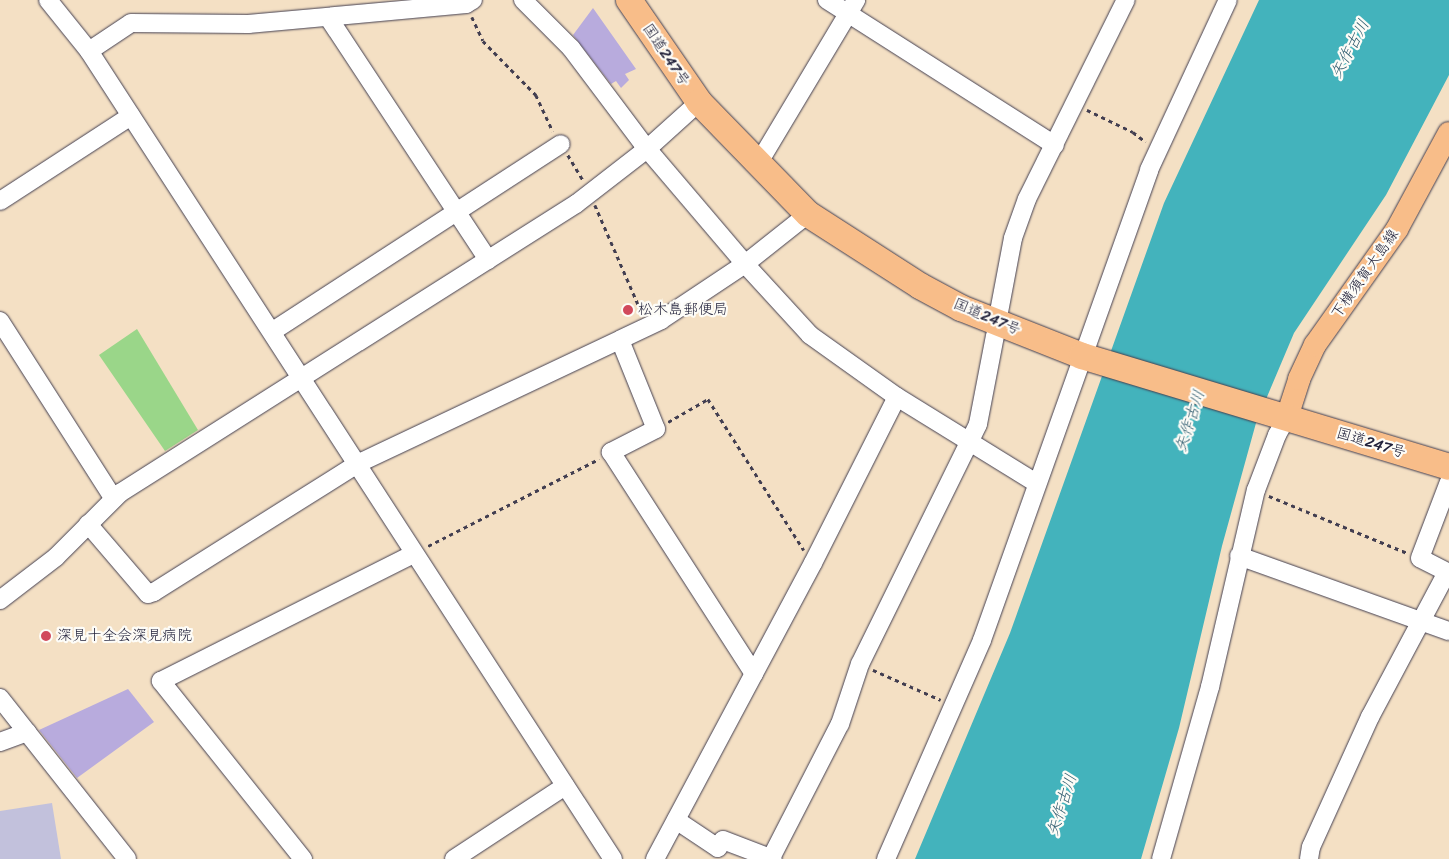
<!DOCTYPE html>
<html>
<head>
<meta charset="utf-8">
<style>
	body { margin:0 }
	#map { position:relative; width:1449px; height:859px; overflow:hidden; background:#f4e0c4; font-family:Sriracha,"Klee One",sans-serif }
	div>[style] { position:absolute }
	.industrial>* { inset:0; background:#c2c1dc }
	.green>* { inset:0; background:#9ad689 }
	.water>* { inset:0; background:#43b3bc }
	.building>* { inset:0; background:#b8abdd }
	.path>* { height:2.5px; margin-top:-1.25px; transform-origin:0; background:repeating-linear-gradient(90deg,#423e50 0 4px,transparent 0 8px) }
	.roads { filter:drop-shadow(0 0 1px #423e50) drop-shadow(0 0 1px #423e50) }
	.minor>* { height:18px; margin:-9px; padding:0 9px; transform-origin:9px; border-radius:9px; background:#fff }
	.major>* { height:22px; margin:-11px; padding:0 11px; transform-origin:11px; border-radius:11px; background:#f8bd89 }
	.highway>* { height:26px; margin:-13px; padding:0 13px; transform-origin:13px; border-radius:13px; background:#f8bd89 }
	.dots>* { width:14px; height:14px; translate:-50% -50%; box-sizing:border-box; border:2px solid #fdfcf7; border-radius:50% }
	span { translate:-50% -50%; white-space:nowrap; text-align:center; line-height:1.15; -webkit-text-stroke:4.5px #fdfcf7; paint-order:stroke }
	.street-label { font-size:15px; color:#22223b }
	.poi-label { font-size:15px; color:#22223b }
	.left { translate:0 -50%; text-align:left }
	.water-label { font-size:16px; color:#2f5c6f; font-style:italic }
</style>
</head>
<body>
<div id="map">
	<div class="industrial">
		<div style="clip-path:polygon(52px 803px,61px 859px,0 859px,0 811px)"></div>
	</div>
	<div class="green">
		<div style="clip-path:polygon(137px 329px,198px 430px,165px 451px,99px 355px)"></div>
	</div>
	<div class="water">
		<div style="clip-path:polygon(1259px 0,1449px 0,1449px 75px,1386px 195px,1294px 333px,1256px 423px,1222px 546px,1179px 728px,1141px 859px,915px 859px,1010px 633px,1164px 203px)"></div>
	</div>
	<div class="building">
		<div style="clip-path:polygon(593px 8px,636px 69px,625px 74px,629px 80px,621px 88px,616px 81px,611px 84px,573px 35px)"></div>
		<div style="clip-path:polygon(128px 689px,154px 722px,77px 778px,39px 730px)"></div>
	</div>
	<div class="path">
		<div style="left:472px;top:17px;width:26px;rotate:65deg"></div>
		<div style="left:483px;top:41px;width:76px;rotate:45.5deg"></div>
		<div style="left:536px;top:95px;width:40px;rotate:65deg"></div>
		<div style="left:1087px;top:110px;width:51px;rotate:25.6deg"></div>
		<div style="left:1133px;top:132px;width:16px;rotate:38deg"></div>
		<div style="left:568px;top:155px;width:29px;rotate:59deg"></div>
		<div style="left:595px;top:205px;width:118px;rotate:66.5deg"></div>
		<div style="left:668px;top:422px;width:46px;rotate:-29.9deg"></div>
		<div style="left:708px;top:399px;width:179px;rotate:57.6deg"></div>
		<div style="left:1269px;top:496px;width:149px;rotate:22.4deg"></div>
		<div style="left:428px;top:546px;width:192px;rotate:-27deg"></div>
		<div style="left:873px;top:670px;width:74px;rotate:23.8deg"></div>
	</div>
	<div class="roads">
		<div class="minor">
			<div style="left:48px;top:0;width:65px;rotate:51.2deg"></div>
			<div style="left:89px;top:51px;width:963px;rotate:57.04deg"></div>
			<div style="left:523px;top:0;width:68px;rotate:45deg"></div>
			<div style="left:571px;top:48px;width:120px;rotate:53.1deg"></div>
			<div style="left:643px;top:144px;width:157px;rotate:49.6deg"></div>
			<div style="left:745px;top:264px;width:96px;rotate:47.5deg"></div>
			<div style="left:810px;top:335px;width:107px;rotate:35.5deg"></div>
			<div style="left:897px;top:397px;width:163px;rotate:31.7deg"></div>
			<div style="left:827px;top:0;width:270px;rotate:32.5deg"></div>
			<div style="left:328px;top:17px;width:291px;rotate:56.6deg"></div>
			<div style="left:89px;top:51px;width:50px;rotate:-33.7deg"></div>
			<div style="left:131px;top:23px;width:117px;rotate:0.5deg"></div>
			<div style="left:248px;top:24px;width:219px;rotate:-5.2deg"></div>
			<div style="left:466px;top:4px;width:8px;rotate:-30deg"></div>
			<div style="left:758px;top:164px;width:191px;rotate:-59.1deg"></div>
			<div style="left:0;top:201px;width:156px;rotate:-33deg"></div>
			<div style="left:999px;top:312px;width:75px;rotate:-79.3deg"></div>
			<div style="left:1013px;top:238px;width:41px;rotate:-70.3deg"></div>
			<div style="left:1027px;top:199px;width:222px;rotate:-63.6deg"></div>
			<div style="left:0;top:321px;width:211px;rotate:57.4deg"></div>
			<div style="left:273px;top:331px;width:343px;rotate:-33deg"></div>
			<div style="left:620px;top:340px;width:96px;rotate:68deg"></div>
			<div style="left:656px;top:429px;width:51px;rotate:152.9deg"></div>
			<div style="left:611px;top:452px;width:264px;rotate:57.2deg"></div>
			<div style="left:88px;top:524px;width:92px;rotate:49.4deg"></div>
			<div style="left:148px;top:594px;width:6px;rotate:-18deg"></div>
			<div style="left:154px;top:592px;width:240px;rotate:-32.2deg"></div>
			<div style="left:357px;top:464px;width:336px;rotate:-25.3deg"></div>
			<div style="left:661px;top:320px;width:101px;rotate:-33.7deg"></div>
			<div style="left:745px;top:264px;width:80px;rotate:-38.4deg"></div>
			<div style="left:1239px;top:556px;width:223px;rotate:19.7deg"></div>
			<div style="left:0;top:600px;width:71px;rotate:-37.5deg"></div>
			<div style="left:56px;top:557px;width:91px;rotate:-45deg"></div>
			<div style="left:120px;top:493px;width:540px;rotate:-32.37deg"></div>
			<div style="left:576px;top:204px;width:90px;rotate:-37.8deg"></div>
			<div style="left:647px;top:149px;width:70px;rotate:-42.1deg"></div>
			<div style="left:0;top:698px;width:205px;rotate:51.7deg"></div>
			<div style="left:0;top:742px;width:29px;rotate:-20deg"></div>
			<div style="left:676px;top:820px;width:50px;rotate:33.7deg"></div>
			<div style="left:718px;top:848px;width:9px;rotate:-58deg"></div>
			<div style="left:723px;top:840px;width:53px;rotate:20.8deg"></div>
			<div style="left:771px;top:858px;width:151px;rotate:-62.8deg"></div>
			<div style="left:840px;top:724px;width:63px;rotate:-71.6deg"></div>
			<div style="left:860px;top:664px;width:267px;rotate:-63.8deg"></div>
			<div style="left:978px;top:424px;width:90px;rotate:-79.1deg"></div>
			<div style="left:303px;top:859px;width:228px;rotate:-128.6deg"></div>
			<div style="left:161px;top:681px;width:282px;rotate:-26.7deg"></div>
			<div style="left:454px;top:859px;width:133px;rotate:-33.3deg"></div>
			<div style="left:655px;top:859px;width:336px;rotate:-61.9deg"></div>
			<div style="left:813px;top:563px;width:186px;rotate:-63.2deg"></div>
			<div style="left:886px;top:859px;width:239px;rotate:-66.3deg"></div>
			<div style="left:982px;top:640px;width:499px;rotate:-70.4deg"></div>
			<div style="left:1149px;top:170px;width:187px;rotate:-65.1deg"></div>
			<div style="left:1161px;top:859px;width:179px;rotate:-74.1deg"></div>
			<div style="left:1210px;top:687px;width:202px;rotate:-76.9deg"></div>
			<div style="left:1256px;top:490px;width:59px;rotate:-69.1deg"></div>
			<div style="left:1277px;top:435px;width:21px;rotate:-61deg"></div>
			<div style="left:1309px;top:859px;width:12px;rotate:-81deg"></div>
			<div style="left:1311px;top:847px;width:143px;rotate:-65.6deg"></div>
			<div style="left:1370px;top:717px;width:164px;rotate:-62deg"></div>
			<div style="left:1447px;top:572px;width:30px;rotate:-153deg"></div>
			<div style="left:1420px;top:558px;width:81px;rotate:-69.1deg"></div>
		</div>
		<div class="major">
			<div style="left:1287px;top:417px;width:40px;rotate:-72deg"></div>
			<div style="left:1299px;top:379px;width:38px;rotate:-65deg"></div>
			<div style="left:1315px;top:345px;width:142px;rotate:-54.7deg"></div>
			<div style="left:1397px;top:229px;width:109px;rotate:-61.6deg"></div>
		</div>
		<div class="highway">
			<div style="left:629px;top:0;width:124px;rotate:55.5deg"></div>
			<div style="left:699px;top:102px;width:156px;rotate:45.8deg"></div>
			<div style="left:808px;top:214px;width:133px;rotate:32.7deg"></div>
			<div style="left:920px;top:286px;width:47px;rotate:28.2deg"></div>
			<div style="left:961px;top:308px;width:130px;rotate:21.6deg"></div>
			<div style="left:1082px;top:356px;width:383px;rotate:16.8deg"></div>
		</div>
	</div>
	<div class="dots">
		<div style="left:628px;top:310px;background:#d1495b"></div>
		<div style="left:46px;top:636px;background:#d1495b"></div>
	</div>
	<div class="street-label">
		<span style="left:666px;top:55px;rotate:56deg">国道247号</span>
		<span style="left:1365px;top:274px;rotate:-55deg">下横須賀大島線</span>
		<span style="left:987px;top:317px;rotate:23deg">国道247号</span>
		<span style="left:1371px;top:443px;rotate:17deg">国道247号</span>
	</div>
	<div class="poi-label">
		<span class="left" style="left:638px;top:310px">松木島郵便局</span>
		<span class="left" style="left:57px;top:636px">深見十全会深見病院</span>
	</div>
	<div class="water-label">
		<span style="left:1350px;top:49px;rotate:-62deg">矢作古川</span>
		<span style="left:1190px;top:421px;rotate:-72deg">矢作古川</span>
		<span style="left:1062px;top:805px;rotate:-72deg">矢作古川</span>
	</div>
</div>
</body>
</html>
